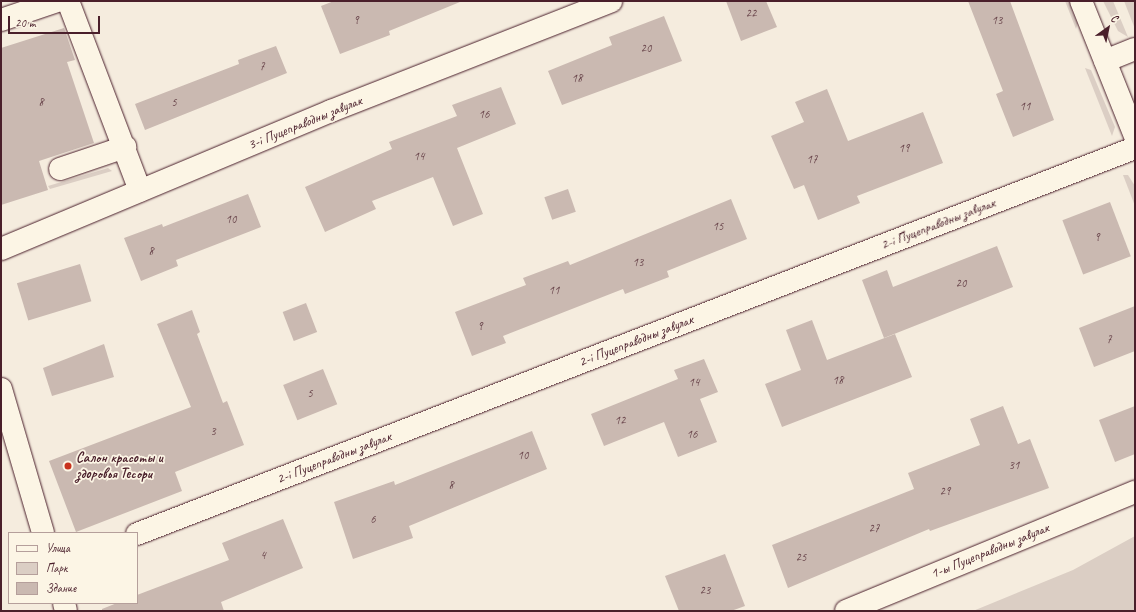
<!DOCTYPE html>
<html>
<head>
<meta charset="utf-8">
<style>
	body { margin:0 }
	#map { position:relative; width:1136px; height:612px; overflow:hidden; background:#f5ecde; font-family:Caveat,sans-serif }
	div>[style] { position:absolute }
	.green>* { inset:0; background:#dbcec4 }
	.building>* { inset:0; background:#cab9b1; transform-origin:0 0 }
	.roads { filter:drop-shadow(0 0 1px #4a1f2b) drop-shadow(0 0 1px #4a1f2b) }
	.minor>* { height:22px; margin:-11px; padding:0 11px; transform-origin:11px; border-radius:11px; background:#fcf5e5 }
	.dots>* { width:11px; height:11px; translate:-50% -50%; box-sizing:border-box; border:2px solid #fcf5e5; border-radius:50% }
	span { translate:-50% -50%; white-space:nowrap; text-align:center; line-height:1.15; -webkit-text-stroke:3.5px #fcf5e5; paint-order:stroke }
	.number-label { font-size:12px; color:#6a464c }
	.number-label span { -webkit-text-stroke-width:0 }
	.street-label { font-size:14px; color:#4a1f2b }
	.poi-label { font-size:14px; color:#4a1f2b; font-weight:700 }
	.left { translate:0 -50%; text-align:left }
	.frame { position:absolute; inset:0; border:2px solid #4a1f2b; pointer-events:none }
	.legend { position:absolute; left:8px; top:532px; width:130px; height:72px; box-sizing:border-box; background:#fcf5e5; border:1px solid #b59f9b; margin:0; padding:5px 7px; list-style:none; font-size:12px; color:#4a1f2b }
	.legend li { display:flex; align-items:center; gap:8px; height:20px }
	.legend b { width:20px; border:1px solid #b59f9b }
	.north { position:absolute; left:1088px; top:8px; width:40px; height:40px; -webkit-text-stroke:3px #fcf5e5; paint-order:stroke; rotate:33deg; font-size:11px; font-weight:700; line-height:16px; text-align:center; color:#4a1f2b }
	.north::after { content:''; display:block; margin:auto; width:14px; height:18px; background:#4a1f2b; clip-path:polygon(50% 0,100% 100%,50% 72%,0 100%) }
	.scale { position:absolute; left:8px; top:16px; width:92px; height:18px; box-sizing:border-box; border:2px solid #4a1f2b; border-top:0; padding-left:5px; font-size:12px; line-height:14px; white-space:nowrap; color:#4a1f2b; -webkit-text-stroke:3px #fcf5e5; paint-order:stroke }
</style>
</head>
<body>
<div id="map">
	<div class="green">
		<div style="clip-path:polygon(1065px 1px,1073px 1px,1080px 17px,1076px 29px)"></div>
		<div style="clip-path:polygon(1103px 1px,1113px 1px,1128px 37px,1118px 31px)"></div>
		<div style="clip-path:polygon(1124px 1px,1135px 1px,1135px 29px)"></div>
		<div style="clip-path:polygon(1085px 68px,1091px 70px,1115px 127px,1112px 136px)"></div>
		<div style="clip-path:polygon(108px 168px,112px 171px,50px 189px,48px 186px)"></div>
		<div style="clip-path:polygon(1123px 175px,1128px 175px,1135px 186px,1135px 206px)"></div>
		<div style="clip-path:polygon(1135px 536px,1135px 611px,973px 611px,1073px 570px)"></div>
	</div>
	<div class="building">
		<div style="clip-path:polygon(334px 1px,460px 1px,460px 2px,389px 31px,390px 35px,340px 54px,321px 6px)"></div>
		<div style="clip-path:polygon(726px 1px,766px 1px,777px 27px,741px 41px)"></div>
		<div style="clip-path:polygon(968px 1px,1010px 1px,1054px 120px,1013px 137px,996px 94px,1003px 91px)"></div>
		<div style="clip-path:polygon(664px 16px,682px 61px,562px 105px,548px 71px,612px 45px,609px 37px)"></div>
		<div style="clip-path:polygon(64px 28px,75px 60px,67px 62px,94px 143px,39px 161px,48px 190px,1px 205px,1px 48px)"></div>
		<div style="clip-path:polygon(276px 46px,287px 73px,145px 130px,135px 104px,239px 64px,238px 60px)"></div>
		<div style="clip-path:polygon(501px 87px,516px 124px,457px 148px,483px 214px,453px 226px,433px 177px,372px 201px,376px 209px,325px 232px,305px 187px,392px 149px,389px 142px,457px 116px,452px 105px)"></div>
		<div style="clip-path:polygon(827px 89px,848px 141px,923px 112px,943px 163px,857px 196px,860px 203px,818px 220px,804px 185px,794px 189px,771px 136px,804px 122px,795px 102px)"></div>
		<div style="left:568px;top:189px;width:24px;height:25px;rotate:71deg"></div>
		<div style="clip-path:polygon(248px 194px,261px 227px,176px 260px,178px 266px,141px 281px,124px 238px,162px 224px,163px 227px)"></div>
		<div style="clip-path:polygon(731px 199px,747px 239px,667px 271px,669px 277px,625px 294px,623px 289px,503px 336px,506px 343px,472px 356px,455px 312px,526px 285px,523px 278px,568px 261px,570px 265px)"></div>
		<div style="left:1110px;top:202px;width:58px;height:51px;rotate:69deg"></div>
		<div style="clip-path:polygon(997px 246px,1013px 287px,884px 338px,862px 280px,887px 270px,893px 287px)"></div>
		<div style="left:80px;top:264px;width:39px;height:66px;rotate:73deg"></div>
		<div style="left:306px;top:303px;width:31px;height:25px;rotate:69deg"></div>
		<div style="clip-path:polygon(1135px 306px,1135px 351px,1094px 367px,1079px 328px)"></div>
		<div style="clip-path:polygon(192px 310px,200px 332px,197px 334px,223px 403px,227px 401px,244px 445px,175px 472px,182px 491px,76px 532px,49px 461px,191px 407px,157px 324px)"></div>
		<div style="clip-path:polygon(812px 320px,827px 360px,895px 334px,912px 377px,782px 427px,765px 384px,801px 370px,786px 330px)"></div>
		<div style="clip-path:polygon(104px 344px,114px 377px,52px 396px,43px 368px)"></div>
		<div style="clip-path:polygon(704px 359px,718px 392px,700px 399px,717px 442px,678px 457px,664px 422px,604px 446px,591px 414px,678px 379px,674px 370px)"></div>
		<div style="left:323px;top:369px;width:38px;height:43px;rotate:68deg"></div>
		<div style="clip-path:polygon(1003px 406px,1018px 444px,1030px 439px,1049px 488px,930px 531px,929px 529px,788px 588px,772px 545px,914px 489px,908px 473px,980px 445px,970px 419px)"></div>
		<div style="clip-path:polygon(1135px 406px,1135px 454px,1115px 462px,1099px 420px)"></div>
		<div style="clip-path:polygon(532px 431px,547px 469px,409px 526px,413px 538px,353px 559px,334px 502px,394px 481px,395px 485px)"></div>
		<div style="clip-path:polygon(283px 519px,303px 568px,221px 602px,224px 611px,102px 611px,102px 609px,117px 603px,137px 603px,137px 595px,229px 560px,222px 543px)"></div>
		<div style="clip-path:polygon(725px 554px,745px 606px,731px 611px,679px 611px,665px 576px)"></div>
	</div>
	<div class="roads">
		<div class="minor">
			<div style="left:68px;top:1px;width:203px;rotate:69.2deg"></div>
			<div style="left:1081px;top:1px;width:145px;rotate:68.2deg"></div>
			<div style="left:1px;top:20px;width:59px;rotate:-18.7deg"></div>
			<div style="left:1105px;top:61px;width:32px;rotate:-22deg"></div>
			<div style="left:60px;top:169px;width:69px;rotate:-18.7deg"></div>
			<div style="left:1px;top:249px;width:358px;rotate:-22.7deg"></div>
			<div style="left:331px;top:111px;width:301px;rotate:-21.4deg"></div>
			<div style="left:1px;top:389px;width:150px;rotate:73.7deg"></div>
			<div style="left:137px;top:534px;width:1070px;rotate:-21.15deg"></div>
			<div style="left:64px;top:603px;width:8px;rotate:76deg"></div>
			<div style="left:846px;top:611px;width:313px;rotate:-22.4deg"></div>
		</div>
	</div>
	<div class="dots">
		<div style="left:68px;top:466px;background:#c8321e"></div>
	</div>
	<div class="number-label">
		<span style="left:751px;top:14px">22</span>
		<span style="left:356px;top:21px">9</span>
		<span style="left:997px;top:21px">13</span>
		<span style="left:646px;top:49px">20</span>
		<span style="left:262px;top:67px">7</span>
		<span style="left:577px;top:79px">18</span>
		<span style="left:41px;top:103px">8</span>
		<span style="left:174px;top:103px">5</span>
		<span style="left:1025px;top:107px">11</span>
		<span style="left:484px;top:115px">16</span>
		<span style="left:904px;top:149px">19</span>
		<span style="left:419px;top:157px">14</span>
		<span style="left:812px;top:160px">17</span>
		<span style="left:231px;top:220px">10</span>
		<span style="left:718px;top:227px">15</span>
		<span style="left:1097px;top:238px">9</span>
		<span style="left:151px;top:252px">8</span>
		<span style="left:638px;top:263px">13</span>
		<span style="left:961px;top:284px">20</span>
		<span style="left:554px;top:291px">11</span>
		<span style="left:480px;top:327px">9</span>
		<span style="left:1109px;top:340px">7</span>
		<span style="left:838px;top:381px">18</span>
		<span style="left:694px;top:383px">14</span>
		<span style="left:310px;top:394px">5</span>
		<span style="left:620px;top:421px">12</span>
		<span style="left:213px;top:432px">3</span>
		<span style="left:692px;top:435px">16</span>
		<span style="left:523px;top:456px">10</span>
		<span style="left:1014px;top:466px">31</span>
		<span style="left:451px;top:486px">8</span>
		<span style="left:945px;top:492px">29</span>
		<span style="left:373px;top:520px">6</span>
		<span style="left:874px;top:529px">27</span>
		<span style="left:263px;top:556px">4</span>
		<span style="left:801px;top:558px">25</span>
		<span style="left:705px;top:591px">23</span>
	</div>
	<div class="street-label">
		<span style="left:305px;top:123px;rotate:-22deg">3-і Пуцеправодны завулак</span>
		<span style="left:938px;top:224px;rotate:-21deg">2-і Пуцеправодны завулак</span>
		<span style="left:636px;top:341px;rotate:-21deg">2-і Пуцеправодны завулак</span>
		<span style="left:334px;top:458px;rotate:-21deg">2-і Пуцеправодны завулак</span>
		<span style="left:990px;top:551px;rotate:-22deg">1-ы Пуцеправодны завулак</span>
	</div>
	<div class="poi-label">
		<span class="left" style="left:76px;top:466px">Салон красоты и<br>здоровья Тесори</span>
	</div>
	<div class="frame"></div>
	<ul class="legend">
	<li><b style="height:5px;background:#fcf5e5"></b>Улица</li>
	<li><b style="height:11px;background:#dbcec4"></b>Парк</li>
	<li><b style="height:11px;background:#cab9b1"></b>Здание</li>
	</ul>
	<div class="north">С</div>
	<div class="scale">20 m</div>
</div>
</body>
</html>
